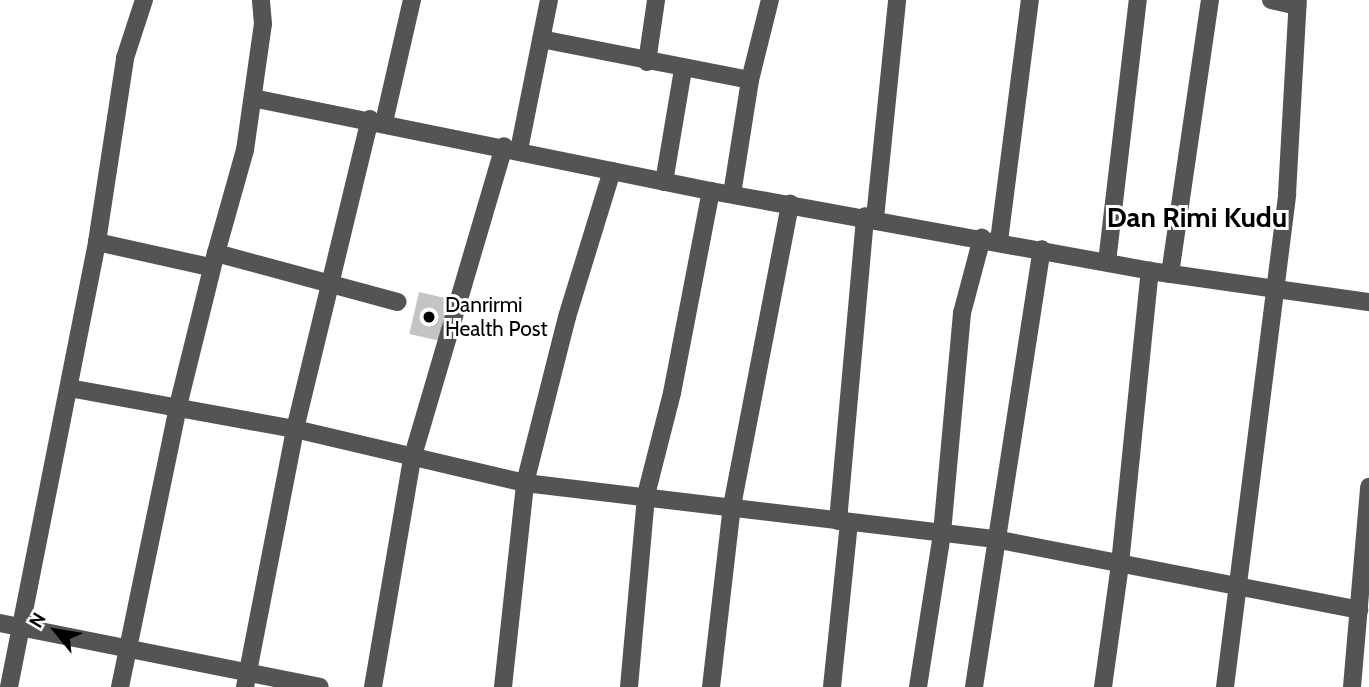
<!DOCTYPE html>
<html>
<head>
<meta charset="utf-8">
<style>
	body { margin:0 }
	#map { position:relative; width:1369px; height:687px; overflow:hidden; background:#fff; font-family:Cabin,sans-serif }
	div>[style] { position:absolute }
	.building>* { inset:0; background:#c4c4c4; transform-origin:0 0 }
	.minor>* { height:18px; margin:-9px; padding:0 9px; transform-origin:9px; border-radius:9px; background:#545454 }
	.dots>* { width:19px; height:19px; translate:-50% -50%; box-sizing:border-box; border:4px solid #fff; border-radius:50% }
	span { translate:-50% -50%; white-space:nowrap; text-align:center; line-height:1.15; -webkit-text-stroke:6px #fff; paint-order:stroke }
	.poi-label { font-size:21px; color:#000 }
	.left { translate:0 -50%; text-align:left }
	.district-label { font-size:28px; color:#000; font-weight:700 }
	.north { position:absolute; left:21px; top:596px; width:70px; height:70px; -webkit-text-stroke:5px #fff; paint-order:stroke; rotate:300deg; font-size:19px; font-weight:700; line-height:28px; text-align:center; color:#000 }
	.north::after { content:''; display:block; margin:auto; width:24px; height:32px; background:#000; clip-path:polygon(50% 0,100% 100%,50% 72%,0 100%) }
</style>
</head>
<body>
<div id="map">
	<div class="building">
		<div style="left:419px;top:292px;width:31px;height:43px;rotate:13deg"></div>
	</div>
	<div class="minor">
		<div style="left:1271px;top:0;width:27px;rotate:13deg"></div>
		<div style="left:541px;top:39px;width:213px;rotate:11.1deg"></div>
		<div style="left:647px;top:62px;width:63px;rotate:-81.7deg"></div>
		<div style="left:253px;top:98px;width:467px;rotate:11.5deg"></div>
		<div style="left:711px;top:191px;width:446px;rotate:10.3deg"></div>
		<div style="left:1150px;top:271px;width:221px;rotate:8.1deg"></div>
		<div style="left:384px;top:122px;width:125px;rotate:-77.1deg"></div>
		<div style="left:519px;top:150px;width:153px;rotate:-78.7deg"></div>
		<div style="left:664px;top:182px;width:114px;rotate:-80.4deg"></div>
		<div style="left:732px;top:194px;width:115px;rotate:-81deg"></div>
		<div style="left:750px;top:80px;width:82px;rotate:-76deg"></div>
		<div style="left:875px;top:218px;width:219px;rotate:-84.2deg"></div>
		<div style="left:999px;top:241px;width:243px;rotate:-82.7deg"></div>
		<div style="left:97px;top:242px;width:116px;rotate:12.5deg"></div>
		<div style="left:216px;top:253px;width:107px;rotate:-74.3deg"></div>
		<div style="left:245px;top:150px;width:127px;rotate:-81.9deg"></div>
		<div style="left:263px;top:24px;width:24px;rotate:-95deg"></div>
		<div style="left:1107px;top:262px;width:264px;rotate:-83.3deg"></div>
		<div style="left:1170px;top:274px;width:277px;rotate:-81.7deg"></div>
		<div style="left:69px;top:388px;width:230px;rotate:10.3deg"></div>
		<div style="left:295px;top:429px;width:236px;rotate:13.2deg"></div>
		<div style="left:525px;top:483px;width:478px;rotate:6.8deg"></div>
		<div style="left:1000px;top:540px;width:366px;rotate:11deg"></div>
		<div style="left:838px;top:521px;width:306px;rotate:-84.9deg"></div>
		<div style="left:0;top:623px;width:326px;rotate:11.3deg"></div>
		<div style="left:9px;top:687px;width:454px;rotate:-78.8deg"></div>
		<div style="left:97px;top:242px;width:186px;rotate:-81.3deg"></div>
		<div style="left:125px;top:58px;width:61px;rotate:-71.9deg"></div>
		<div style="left:120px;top:687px;width:287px;rotate:-78.3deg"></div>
		<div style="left:178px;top:406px;width:158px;rotate:-76.1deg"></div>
		<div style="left:216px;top:253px;width:188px;rotate:15.1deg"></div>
		<div style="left:245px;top:687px;width:263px;rotate:-79deg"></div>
		<div style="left:295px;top:429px;width:319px;rotate:-76.4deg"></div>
		<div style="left:373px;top:687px;width:231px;rotate:-80.3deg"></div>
		<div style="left:412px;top:459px;width:326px;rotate:-73.6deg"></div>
		<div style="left:503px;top:687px;width:205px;rotate:-83.8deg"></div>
		<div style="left:525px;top:483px;width:171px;rotate:-75.8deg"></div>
		<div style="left:567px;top:317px;width:153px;rotate:-72.9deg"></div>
		<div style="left:629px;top:687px;width:193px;rotate:-84.9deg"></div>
		<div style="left:646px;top:495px;width:105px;rotate:-75.7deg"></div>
		<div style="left:672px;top:393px;width:206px;rotate:-79.1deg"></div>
		<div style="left:711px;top:687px;width:182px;rotate:-83.4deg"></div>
		<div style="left:732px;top:506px;width:308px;rotate:-79.1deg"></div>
		<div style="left:832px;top:687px;width:165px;rotate:-84.1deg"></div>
		<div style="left:918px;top:687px;width:156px;rotate:-81.1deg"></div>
		<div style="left:942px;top:533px;width:221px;rotate:-84.8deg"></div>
		<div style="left:962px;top:313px;width:78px;rotate:-75.1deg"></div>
		<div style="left:974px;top:687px;width:443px;rotate:-81.2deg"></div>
		<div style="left:1103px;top:687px;width:124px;rotate:-82.1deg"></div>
		<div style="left:1120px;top:564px;width:295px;rotate:-84.2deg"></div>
		<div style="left:1225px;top:687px;width:497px;rotate:-82.8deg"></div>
		<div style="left:1287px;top:194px;width:194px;rotate:-86.8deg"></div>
		<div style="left:1352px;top:687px;width:201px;rotate:-85.1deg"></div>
	</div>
	<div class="dots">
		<div style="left:429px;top:317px;background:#000"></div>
	</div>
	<div class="poi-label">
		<span class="left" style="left:445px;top:317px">Danrirmi<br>Health Post</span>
	</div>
	<div class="district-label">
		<span style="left:1197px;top:217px">Dan Rimi Kudu</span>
	</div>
	<div class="north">N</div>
</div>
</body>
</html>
